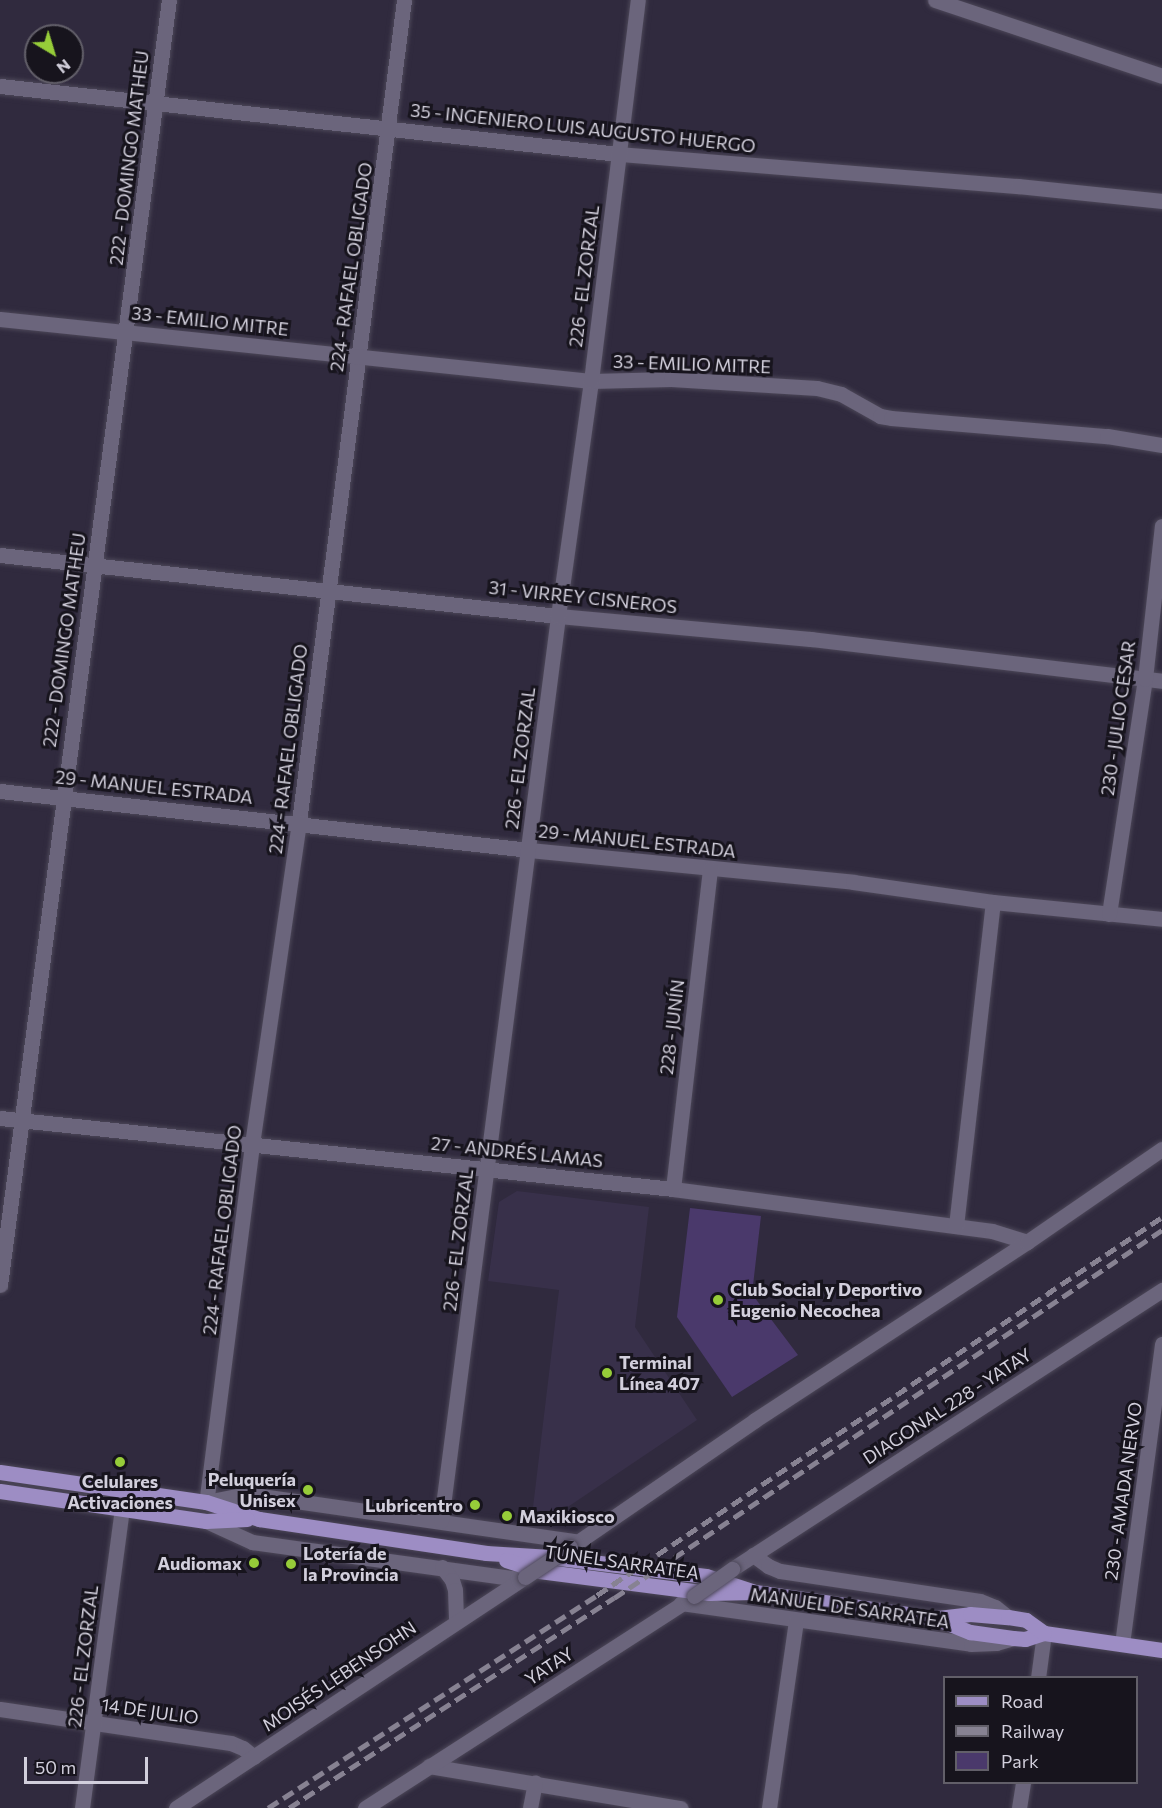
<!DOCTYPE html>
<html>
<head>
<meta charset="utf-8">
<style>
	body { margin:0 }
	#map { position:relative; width:1162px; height:1808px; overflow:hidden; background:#302a3e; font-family:Commissioner,sans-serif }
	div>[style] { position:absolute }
	.built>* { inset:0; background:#38304a }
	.green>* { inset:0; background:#4a396b }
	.roads { filter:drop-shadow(0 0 2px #4c4758) drop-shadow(0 0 2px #4c4758) }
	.minor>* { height:15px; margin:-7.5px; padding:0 7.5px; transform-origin:7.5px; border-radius:7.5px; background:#6b657c }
	.major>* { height:15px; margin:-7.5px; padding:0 7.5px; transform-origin:7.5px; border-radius:7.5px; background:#9d8dc4 }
	.rail>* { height:4.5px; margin-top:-2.25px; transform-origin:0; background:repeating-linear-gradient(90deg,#878292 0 12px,transparent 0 18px) }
	.bridges { filter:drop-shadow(0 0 2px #4c4758) drop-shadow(0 0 2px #4c4758) }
	.minor-bridge>* { height:15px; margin:-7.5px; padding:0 7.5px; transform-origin:7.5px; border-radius:7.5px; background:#6b657c }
	.dots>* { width:16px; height:16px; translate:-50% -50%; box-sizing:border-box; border:3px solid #17141d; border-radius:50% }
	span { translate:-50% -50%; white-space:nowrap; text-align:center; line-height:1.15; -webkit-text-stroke:6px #17141d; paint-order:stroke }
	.street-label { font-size:18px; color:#d2cfdc }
	.poi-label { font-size:18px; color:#d2cfdc; font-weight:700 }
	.left { translate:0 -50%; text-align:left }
	.right { translate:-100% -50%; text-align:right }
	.legend { position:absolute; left:943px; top:1676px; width:195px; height:108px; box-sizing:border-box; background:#17141d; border:2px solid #625f69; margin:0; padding:8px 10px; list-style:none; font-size:18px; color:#d2cfdc }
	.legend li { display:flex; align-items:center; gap:12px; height:30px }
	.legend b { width:30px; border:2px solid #625f69 }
	.north { position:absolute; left:24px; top:24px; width:60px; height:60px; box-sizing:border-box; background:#17141d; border:2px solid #625f69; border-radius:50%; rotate:142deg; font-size:16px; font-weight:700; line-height:24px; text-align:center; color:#d2cfdc }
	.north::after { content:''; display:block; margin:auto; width:21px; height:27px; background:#96cc39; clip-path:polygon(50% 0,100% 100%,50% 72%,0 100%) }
	.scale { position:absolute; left:24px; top:1757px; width:124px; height:27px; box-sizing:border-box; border:3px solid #d2cfdc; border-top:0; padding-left:8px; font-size:18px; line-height:21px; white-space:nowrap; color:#d2cfdc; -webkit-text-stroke:4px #17141d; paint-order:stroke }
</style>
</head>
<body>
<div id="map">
	<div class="built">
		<div style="clip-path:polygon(517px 1191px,649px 1207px,635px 1327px,697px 1420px,541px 1525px,531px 1524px,559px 1290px,488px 1281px,499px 1202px)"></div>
	</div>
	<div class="green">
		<div style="clip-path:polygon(690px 1208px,761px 1216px,752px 1294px,798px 1355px,732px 1397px,677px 1317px)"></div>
	</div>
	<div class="roads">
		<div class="minor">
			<div style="left:404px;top:0;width:829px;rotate:97.28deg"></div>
			<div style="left:299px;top:822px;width:326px;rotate:98.3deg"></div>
			<div style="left:252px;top:1145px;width:360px;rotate:97.3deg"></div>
			<div style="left:206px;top:1502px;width:42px;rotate:-11deg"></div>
			<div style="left:247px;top:1494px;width:335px;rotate:8.2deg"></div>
			<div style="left:935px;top:0;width:239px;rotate:18.5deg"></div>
			<div style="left:0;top:86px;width:623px;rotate:6.27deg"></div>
			<div style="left:619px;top:154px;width:400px;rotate:4.6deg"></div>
			<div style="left:1018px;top:186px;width:145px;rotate:5.9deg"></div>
			<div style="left:0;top:319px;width:594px;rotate:5.99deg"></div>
			<div style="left:591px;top:381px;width:80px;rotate:-1.4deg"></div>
			<div style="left:671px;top:379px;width:146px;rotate:3.5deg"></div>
			<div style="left:817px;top:388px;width:25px;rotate:14deg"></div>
			<div style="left:841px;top:394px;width:45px;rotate:29.4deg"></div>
			<div style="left:880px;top:416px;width:11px;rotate:10deg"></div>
			<div style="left:891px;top:418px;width:217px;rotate:4.8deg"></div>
			<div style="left:1107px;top:436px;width:56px;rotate:9.3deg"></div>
			<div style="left:0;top:555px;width:561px;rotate:6.24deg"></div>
			<div style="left:558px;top:616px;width:254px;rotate:5.2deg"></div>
			<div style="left:811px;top:639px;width:354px;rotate:6.8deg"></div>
			<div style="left:0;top:791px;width:532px;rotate:6.36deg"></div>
			<div style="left:529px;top:850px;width:326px;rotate:5.6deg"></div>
			<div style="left:853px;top:882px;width:141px;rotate:8.1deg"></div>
			<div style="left:993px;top:902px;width:170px;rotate:5.7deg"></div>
			<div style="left:1109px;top:914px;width:238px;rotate:-81.3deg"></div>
			<div style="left:1145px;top:679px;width:154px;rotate:-83.7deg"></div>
			<div style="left:0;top:1118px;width:677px;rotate:6.02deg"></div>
			<div style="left:673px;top:1189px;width:322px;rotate:7.5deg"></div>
			<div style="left:992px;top:1231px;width:37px;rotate:17deg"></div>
			<div style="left:673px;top:1189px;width:322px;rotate:-83.4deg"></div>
			<div style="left:956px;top:1226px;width:326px;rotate:-83.5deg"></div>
			<div style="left:0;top:1285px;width:1296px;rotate:-82.51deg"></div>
			<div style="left:206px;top:1521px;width:51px;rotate:24.5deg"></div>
			<div style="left:252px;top:1542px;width:271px;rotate:7.9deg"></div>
			<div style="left:441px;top:1521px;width:913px;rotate:-82.63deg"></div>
			<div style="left:558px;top:616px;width:237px;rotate:-82deg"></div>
			<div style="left:591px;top:381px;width:384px;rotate:-83deg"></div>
			<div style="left:572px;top:1546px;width:222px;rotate:-34.5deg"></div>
			<div style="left:755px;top:1420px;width:325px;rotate:-33.2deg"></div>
			<div style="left:1027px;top:1242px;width:164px;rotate:-34.6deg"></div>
			<div style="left:753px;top:1555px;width:19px;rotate:36deg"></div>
			<div style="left:768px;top:1566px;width:13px;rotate:23deg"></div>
			<div style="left:780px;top:1571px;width:202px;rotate:8.5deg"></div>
			<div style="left:980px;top:1601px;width:16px;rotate:22deg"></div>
			<div style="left:995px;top:1607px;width:16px;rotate:38deg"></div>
			<div style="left:442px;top:1567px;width:16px;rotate:52deg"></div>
			<div style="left:452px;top:1580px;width:10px;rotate:73deg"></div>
			<div style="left:455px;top:1590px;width:31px;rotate:88deg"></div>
			<div style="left:732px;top:1569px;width:513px;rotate:-32.98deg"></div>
			<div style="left:681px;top:1603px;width:293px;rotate:8deg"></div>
			<div style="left:971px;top:1644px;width:25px;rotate:-2deg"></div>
			<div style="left:996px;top:1643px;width:18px;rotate:-16deg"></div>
			<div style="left:1122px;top:1644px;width:303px;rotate:-82.4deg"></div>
			<div style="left:1038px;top:1678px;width:45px;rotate:-82.4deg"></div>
			<div style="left:0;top:1709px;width:233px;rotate:8.4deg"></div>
			<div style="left:231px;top:1743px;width:13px;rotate:23deg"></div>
			<div style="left:243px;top:1748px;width:14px;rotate:39deg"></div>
			<div style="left:429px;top:1766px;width:255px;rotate:9.5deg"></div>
			<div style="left:82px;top:1808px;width:303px;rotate:-82.4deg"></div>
			<div style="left:176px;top:1808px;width:419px;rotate:-33.5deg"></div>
			<div style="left:365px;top:1808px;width:391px;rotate:-32.8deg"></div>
			<div style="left:530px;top:1808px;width:26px;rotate:-79deg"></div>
			<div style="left:769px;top:1808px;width:189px;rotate:-81.8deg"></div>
			<div style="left:1019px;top:1808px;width:26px;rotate:-81deg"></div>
		</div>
		<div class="major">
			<div style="left:0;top:1472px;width:208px;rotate:8.3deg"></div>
			<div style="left:206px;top:1502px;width:56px;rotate:17.8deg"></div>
			<div style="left:259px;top:1519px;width:230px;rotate:8.5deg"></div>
			<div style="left:486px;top:1553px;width:65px;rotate:3.5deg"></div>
			<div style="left:551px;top:1557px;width:156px;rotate:7deg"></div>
			<div style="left:706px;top:1576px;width:52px;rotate:18.1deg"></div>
			<div style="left:0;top:1491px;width:208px;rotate:8.3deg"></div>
			<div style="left:206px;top:1521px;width:41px;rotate:-2.8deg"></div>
			<div style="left:506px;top:1560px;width:35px;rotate:18deg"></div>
			<div style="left:539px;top:1571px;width:171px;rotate:7.4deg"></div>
			<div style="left:709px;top:1593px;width:46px;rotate:-1.2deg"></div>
			<div style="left:755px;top:1592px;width:182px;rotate:8.2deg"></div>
			<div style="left:935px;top:1618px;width:38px;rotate:22deg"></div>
			<div style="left:970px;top:1632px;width:43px;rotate:7.9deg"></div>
			<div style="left:1013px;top:1638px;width:12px;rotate:5deg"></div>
			<div style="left:1025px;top:1639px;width:20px;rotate:-18deg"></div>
			<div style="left:1044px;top:1633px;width:119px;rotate:8.2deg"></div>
			<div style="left:938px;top:1618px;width:32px;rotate:-7deg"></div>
			<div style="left:970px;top:1614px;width:38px;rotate:5deg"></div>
			<div style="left:1008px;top:1617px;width:18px;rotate:9deg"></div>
			<div style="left:1026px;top:1620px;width:22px;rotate:36deg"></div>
		</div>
	</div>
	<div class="rail">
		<div style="left:268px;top:1808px;width:392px;rotate:-32.9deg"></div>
		<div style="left:597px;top:1595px;width:680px;rotate:-33.78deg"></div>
		<div style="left:289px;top:1808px;width:387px;rotate:-32.9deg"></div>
		<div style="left:614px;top:1598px;width:660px;rotate:-33.88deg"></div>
	</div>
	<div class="bridges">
		<div class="minor-bridge">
			<div style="left:525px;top:1577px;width:54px;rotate:-33.7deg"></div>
			<div style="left:694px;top:1596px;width:47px;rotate:-35.4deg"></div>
		</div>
	</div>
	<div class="dots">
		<div style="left:718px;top:1300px;background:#96cc39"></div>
		<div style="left:607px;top:1373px;background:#96cc39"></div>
		<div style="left:120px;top:1462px;background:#96cc39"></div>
		<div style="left:308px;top:1490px;background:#96cc39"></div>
		<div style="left:475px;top:1505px;background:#96cc39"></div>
		<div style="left:507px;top:1516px;background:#96cc39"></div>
		<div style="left:254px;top:1563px;background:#96cc39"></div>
		<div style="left:291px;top:1564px;background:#96cc39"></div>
	</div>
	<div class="street-label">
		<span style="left:583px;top:128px;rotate:6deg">35 - INGENIERO LUIS AUGUSTO HUERGO</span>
		<span style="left:129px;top:158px;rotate:-83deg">222 - DOMINGO MATHEU</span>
		<span style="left:351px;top:267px;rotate:-82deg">224 - RAFAEL OBLIGADO</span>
		<span style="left:584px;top:276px;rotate:-83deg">226 - EL ZORZAL</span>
		<span style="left:210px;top:321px;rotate:6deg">33 - EMILIO MITRE</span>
		<span style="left:692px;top:364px;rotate:2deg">33 - EMILIO MITRE</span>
		<span style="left:583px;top:597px;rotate:6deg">31 - VIRREY CISNEROS</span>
		<span style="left:64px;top:640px;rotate:-82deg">222 - DOMINGO MATHEU</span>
		<span style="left:1118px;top:718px;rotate:-82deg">230 - JULIO CESAR</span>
		<span style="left:288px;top:749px;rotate:-83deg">224 - RAFAEL OBLIGADO</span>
		<span style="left:520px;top:758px;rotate:-83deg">226 - EL ZORZAL</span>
		<span style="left:154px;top:787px;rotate:6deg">29 - MANUEL ESTRADA</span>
		<span style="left:637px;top:841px;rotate:6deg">29 - MANUEL ESTRADA</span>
		<span style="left:672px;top:1027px;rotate:-83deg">228 - JUNÍN</span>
		<span style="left:517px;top:1152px;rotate:6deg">27 - ANDRÉS LAMAS</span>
		<span style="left:222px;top:1230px;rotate:-83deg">224 - RAFAEL OBLIGADO</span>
		<span style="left:458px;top:1240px;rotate:-83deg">226 - EL ZORZAL</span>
		<span style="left:947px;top:1406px;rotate:-33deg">DIAGONAL 228 - YATAY</span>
		<span style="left:1123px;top:1491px;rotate:-82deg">230 - AMADA NERVO</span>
		<span style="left:622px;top:1562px;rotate:8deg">TÚNEL SARRATEA</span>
		<span style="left:850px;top:1608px;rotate:8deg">MANUEL DE SARRATEA</span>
		<span style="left:83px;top:1656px;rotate:-83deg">226 - EL ZORZAL</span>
		<span style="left:549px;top:1666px;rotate:-33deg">YATAY</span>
		<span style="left:339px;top:1676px;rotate:-34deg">MOISÉS LEBENSOHN</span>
		<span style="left:150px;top:1711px;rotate:8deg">14 DE JULIO</span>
	</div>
	<div class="poi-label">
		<span class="left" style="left:730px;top:1300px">Club Social y Deportivo<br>Eugenio Necochea</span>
		<span class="left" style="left:619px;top:1373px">Terminal<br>Línea 407</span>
		<span class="right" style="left:296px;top:1490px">Peluquería<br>Unisex</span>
		<span style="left:120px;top:1492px">Celulares<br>Activaciones</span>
		<span class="right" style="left:463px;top:1505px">Lubricentro</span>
		<span class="left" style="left:519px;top:1516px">Maxikiosco</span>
		<span class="left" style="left:303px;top:1564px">Lotería de<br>la Provincia</span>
		<span class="right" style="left:242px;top:1563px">Audiomax</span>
	</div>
	<ul class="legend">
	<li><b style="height:8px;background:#9d8dc4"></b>Road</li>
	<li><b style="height:8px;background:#878292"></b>Railway</li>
	<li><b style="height:16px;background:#4a396b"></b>Park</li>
	</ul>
	<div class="north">N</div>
	<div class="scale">50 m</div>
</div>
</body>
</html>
